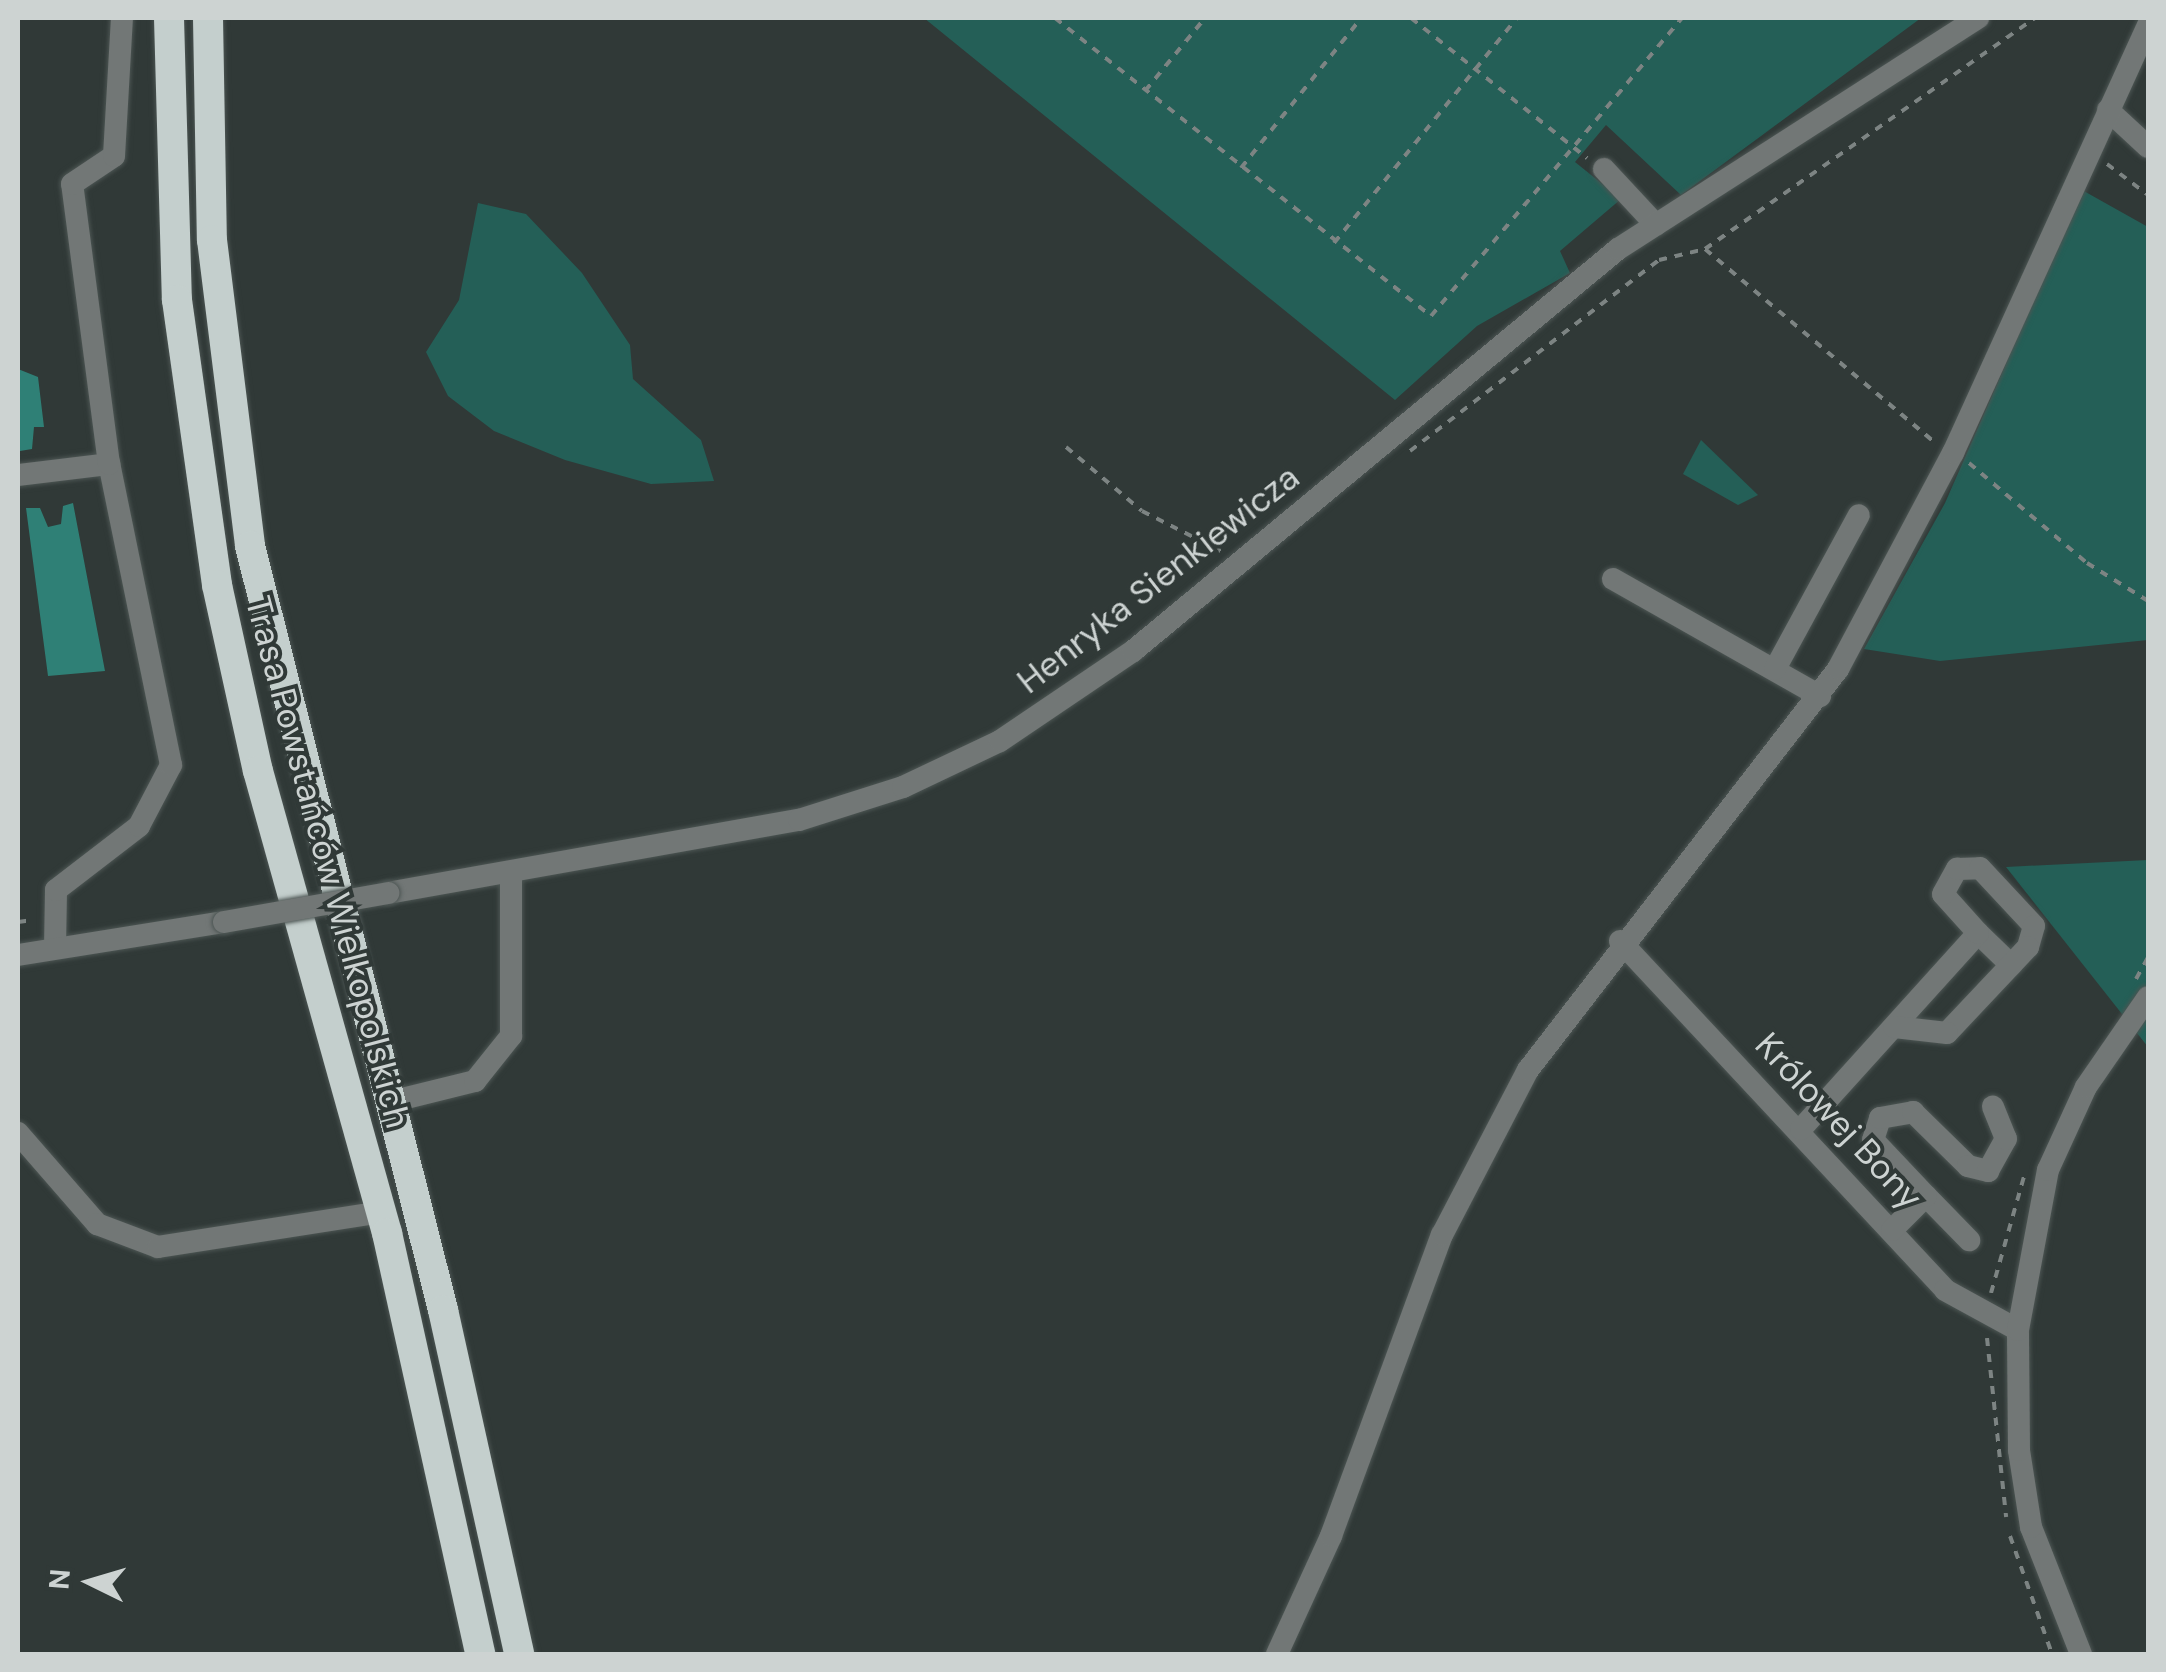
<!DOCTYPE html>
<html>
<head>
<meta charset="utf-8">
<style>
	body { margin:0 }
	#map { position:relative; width:2166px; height:1672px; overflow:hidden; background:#303937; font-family:"DM Sans",sans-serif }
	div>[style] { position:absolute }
	.green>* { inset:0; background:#245f57 }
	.water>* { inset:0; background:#2f8076 }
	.path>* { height:4px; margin-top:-2px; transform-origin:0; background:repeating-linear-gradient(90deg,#7d8483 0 8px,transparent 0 16px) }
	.roads { filter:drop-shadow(0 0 2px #4c5553) drop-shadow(0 0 2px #4c5553) }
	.minor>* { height:22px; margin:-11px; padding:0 11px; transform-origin:11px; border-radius:11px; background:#727776 }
	.highway>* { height:30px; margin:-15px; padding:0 15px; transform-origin:15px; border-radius:15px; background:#c4cfcd }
	.bridges { filter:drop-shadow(0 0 2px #4c5553) drop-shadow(0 0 2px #4c5553) }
	.minor-bridge>* { height:22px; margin:-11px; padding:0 11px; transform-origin:11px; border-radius:11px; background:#727776 }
	span { translate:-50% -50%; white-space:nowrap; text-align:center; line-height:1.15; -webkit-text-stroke:8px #303937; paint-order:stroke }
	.street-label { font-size:35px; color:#cdd3d2 }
	.frame { position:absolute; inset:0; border:20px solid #cdd3d2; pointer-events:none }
	.north { position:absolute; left:40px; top:1532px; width:100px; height:100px; -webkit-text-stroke:8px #303937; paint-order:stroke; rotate:275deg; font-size:28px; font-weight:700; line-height:40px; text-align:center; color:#cdd3d2 }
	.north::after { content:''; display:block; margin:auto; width:35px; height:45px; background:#cdd3d2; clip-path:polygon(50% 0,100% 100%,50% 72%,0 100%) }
</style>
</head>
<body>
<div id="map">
	<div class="green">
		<div style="clip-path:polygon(924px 18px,1921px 18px,1681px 195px,1606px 125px,1575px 162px,1621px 199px,1560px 251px,1570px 273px,1477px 326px,1395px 400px)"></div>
		<div style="clip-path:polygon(2082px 190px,2148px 227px,2148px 640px,1940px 661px,1864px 649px,1945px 503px)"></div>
		<div style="clip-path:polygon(478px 203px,526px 214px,582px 273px,630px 345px,633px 379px,701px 440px,714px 481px,651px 484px,565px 460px,494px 431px,448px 396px,426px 352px,459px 300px)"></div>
		<div style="clip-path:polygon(1701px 440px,1758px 495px,1738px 505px,1683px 474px)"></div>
		<div style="clip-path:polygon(2148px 860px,2148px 1047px,2006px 867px)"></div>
	</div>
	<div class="water">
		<div style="clip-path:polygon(18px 369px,38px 377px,44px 427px,34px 427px,32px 449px,20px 451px)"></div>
		<div style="clip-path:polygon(73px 503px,105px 671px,48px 676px,26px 508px,40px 508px,48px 527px,61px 524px,63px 506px)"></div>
	</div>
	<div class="path">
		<div style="left:1055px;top:18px;width:480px;rotate:38.4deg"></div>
		<div style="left:1431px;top:316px;width:390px;rotate:-49.9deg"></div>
		<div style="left:1411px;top:18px;width:225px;rotate:38.5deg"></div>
		<div style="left:1145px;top:91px;width:94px;rotate:-50.6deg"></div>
		<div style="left:2107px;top:164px;width:51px;rotate:37.1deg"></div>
		<div style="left:1241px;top:168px;width:192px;rotate:-51.3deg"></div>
		<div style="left:1334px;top:243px;width:290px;rotate:-50.9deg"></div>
		<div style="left:1705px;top:249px;width:301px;rotate:40.1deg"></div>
		<div style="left:1066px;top:447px;width:99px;rotate:40.1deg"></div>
		<div style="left:1142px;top:511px;width:89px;rotate:26.9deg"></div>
		<div style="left:1410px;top:451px;width:314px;rotate:-37.5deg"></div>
		<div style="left:1659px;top:260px;width:47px;rotate:-13.4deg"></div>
		<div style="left:1705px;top:249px;width:403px;rotate:-35deg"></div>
		<div style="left:1969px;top:463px;width:155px;rotate:40.3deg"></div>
		<div style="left:2087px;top:563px;width:72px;rotate:31.9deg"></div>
		<div style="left:18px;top:922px;width:15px;rotate:-8deg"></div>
		<div style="left:2136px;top:979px;width:25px;rotate:-61deg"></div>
		<div style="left:1991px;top:1293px;width:125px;rotate:-74.2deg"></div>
		<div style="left:1987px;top:1338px;width:180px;rotate:83.9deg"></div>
		<div style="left:2010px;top:1536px;width:125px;rotate:70.4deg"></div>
	</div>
	<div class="roads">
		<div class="minor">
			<div style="left:2108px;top:110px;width:54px;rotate:42.8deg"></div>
			<div style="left:1604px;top:169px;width:76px;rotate:47.1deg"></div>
			<div style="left:18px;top:475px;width:92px;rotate:-6.9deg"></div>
			<div style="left:1613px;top:579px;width:238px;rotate:29.5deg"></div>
			<div style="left:1775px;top:669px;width:175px;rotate:-61.4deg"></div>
			<div style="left:388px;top:893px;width:417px;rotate:-10.1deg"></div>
			<div style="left:799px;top:820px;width:109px;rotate:-17.6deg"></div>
			<div style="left:903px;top:787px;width:107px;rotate:-25.4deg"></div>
			<div style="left:1000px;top:741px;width:161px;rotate:-34.1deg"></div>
			<div style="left:1133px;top:651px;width:630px;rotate:-39.65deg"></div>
			<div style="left:1618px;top:249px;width:428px;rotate:-32.7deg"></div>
			<div style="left:1978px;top:933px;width:46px;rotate:44.1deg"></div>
			<div style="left:1620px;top:941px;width:477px;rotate:47deg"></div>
			<div style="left:1945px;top:1290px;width:83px;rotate:28.7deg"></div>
			<div style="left:55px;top:948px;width:58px;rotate:-89deg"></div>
			<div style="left:56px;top:890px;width:105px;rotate:-37.6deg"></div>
			<div style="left:139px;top:826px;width:69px;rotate:-62.3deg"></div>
			<div style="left:171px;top:765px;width:307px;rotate:-101.6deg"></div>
			<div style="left:109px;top:464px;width:282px;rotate:-97.5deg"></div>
			<div style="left:72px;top:184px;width:50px;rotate:-33.7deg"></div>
			<div style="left:114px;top:156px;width:138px;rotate:-86.7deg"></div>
			<div style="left:18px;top:955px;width:209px;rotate:-9.1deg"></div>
			<div style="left:390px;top:1102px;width:88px;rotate:-13.9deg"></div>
			<div style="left:475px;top:1081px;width:58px;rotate:-51.3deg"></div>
			<div style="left:511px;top:1036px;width:162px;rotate:-90deg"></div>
			<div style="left:1801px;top:1129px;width:264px;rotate:-47.9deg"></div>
			<div style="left:1978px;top:933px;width:52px;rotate:-131.9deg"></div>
			<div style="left:1943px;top:894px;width:29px;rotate:-61deg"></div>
			<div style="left:1957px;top:869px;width:23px;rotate:-2deg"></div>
			<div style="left:1980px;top:868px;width:79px;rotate:47deg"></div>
			<div style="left:2034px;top:926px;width:22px;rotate:106deg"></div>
			<div style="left:2028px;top:947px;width:118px;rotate:133.3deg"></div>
			<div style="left:1947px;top:1033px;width:53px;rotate:-173.5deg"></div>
			<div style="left:18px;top:1133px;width:121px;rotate:49deg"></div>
			<div style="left:97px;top:1224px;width:65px;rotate:20.7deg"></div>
			<div style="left:158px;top:1247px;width:226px;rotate:-8.9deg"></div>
			<div style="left:1926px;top:1196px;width:62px;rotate:45.7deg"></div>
			<div style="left:1892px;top:1230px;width:48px;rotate:-45deg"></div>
			<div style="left:1926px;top:1196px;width:77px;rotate:-133.4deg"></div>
			<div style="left:1873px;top:1140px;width:23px;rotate:-72deg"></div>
			<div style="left:1880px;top:1118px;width:34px;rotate:-10deg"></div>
			<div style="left:1913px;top:1112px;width:77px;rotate:44.5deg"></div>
			<div style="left:1968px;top:1166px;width:21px;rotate:14deg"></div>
			<div style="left:1988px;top:1171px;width:37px;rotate:-61deg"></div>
			<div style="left:2006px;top:1139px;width:35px;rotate:-112deg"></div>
			<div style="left:1277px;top:1654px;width:130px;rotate:-65.4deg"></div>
			<div style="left:1331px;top:1536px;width:321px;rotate:-69.8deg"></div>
			<div style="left:1442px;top:1235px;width:186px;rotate:-62.5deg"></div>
			<div style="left:1528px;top:1070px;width:507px;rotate:-52.29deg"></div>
			<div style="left:1838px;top:669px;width:245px;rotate:-62deg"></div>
			<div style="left:1953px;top:453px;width:470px;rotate:-65.5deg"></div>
			<div style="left:2081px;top:1654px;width:136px;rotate:-111.5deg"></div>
			<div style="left:2031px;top:1527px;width:78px;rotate:-98.9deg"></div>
			<div style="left:2019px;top:1450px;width:120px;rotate:-90.5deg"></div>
			<div style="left:2018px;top:1330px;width:163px;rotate:-79.4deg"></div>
			<div style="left:2048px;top:1170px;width:91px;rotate:-65.4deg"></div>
			<div style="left:2086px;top:1087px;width:109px;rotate:-55.4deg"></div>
		</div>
		<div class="highway">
			<div style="left:169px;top:18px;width:282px;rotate:88.4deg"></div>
			<div style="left:177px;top:300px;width:288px;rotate:82deg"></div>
			<div style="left:217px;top:585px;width:190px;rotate:77.6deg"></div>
			<div style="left:258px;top:771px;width:480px;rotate:74.4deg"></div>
			<div style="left:387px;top:1233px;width:431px;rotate:77.5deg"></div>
			<div style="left:208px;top:18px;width:222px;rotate:89deg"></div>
			<div style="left:212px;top:240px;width:308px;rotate:82.9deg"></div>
			<div style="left:250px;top:546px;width:788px;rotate:75.82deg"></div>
			<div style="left:443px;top:1310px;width:352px;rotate:77.5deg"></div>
		</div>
	</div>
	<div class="bridges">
		<div class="minor-bridge">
			<div style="left:224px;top:922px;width:167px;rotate:-10deg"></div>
		</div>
	</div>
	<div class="street-label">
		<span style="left:1158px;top:579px;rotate:-38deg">Henryka Sienkiewicza</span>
		<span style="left:328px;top:862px;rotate:75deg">Trasa Powstańców Wielkopolskich</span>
		<span style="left:1839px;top:1121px;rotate:47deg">Królowej Bony</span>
	</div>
	<div class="frame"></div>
	<div class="north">N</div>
</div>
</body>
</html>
